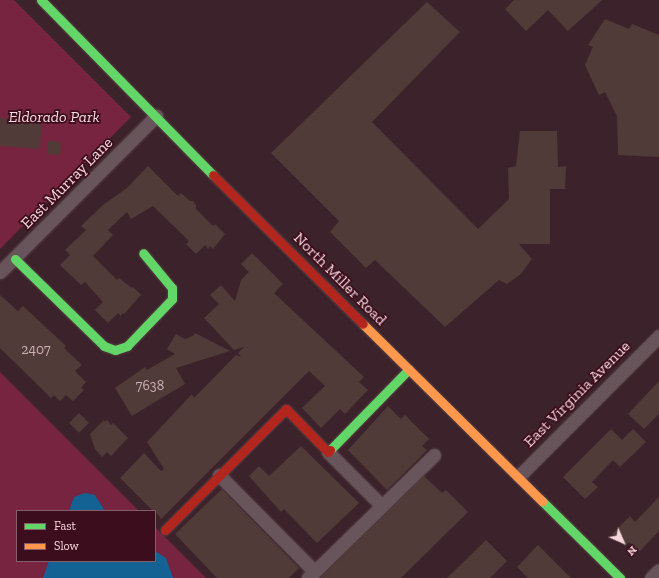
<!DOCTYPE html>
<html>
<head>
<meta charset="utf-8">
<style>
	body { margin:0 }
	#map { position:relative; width:659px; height:578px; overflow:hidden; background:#3c222a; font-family:"Zilla Slab",serif }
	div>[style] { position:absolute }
	.green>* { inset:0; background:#772440 }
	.water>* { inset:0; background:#146193 }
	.building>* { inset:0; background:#503b38; transform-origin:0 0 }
	.roads { filter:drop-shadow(0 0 1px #574147) drop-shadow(0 0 1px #574147) }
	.street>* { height:13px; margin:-6.5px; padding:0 6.5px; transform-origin:6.5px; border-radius:6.5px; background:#68555b }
	.fast>* { height:9px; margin:-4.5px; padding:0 4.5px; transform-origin:4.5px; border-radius:4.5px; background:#63d668 }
	.slow>* { height:9px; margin:-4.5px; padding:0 4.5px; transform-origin:4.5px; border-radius:4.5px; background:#ff974d }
	.jam>* { height:9px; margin:-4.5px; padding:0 4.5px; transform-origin:4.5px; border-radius:4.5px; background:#b3261e }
	span { translate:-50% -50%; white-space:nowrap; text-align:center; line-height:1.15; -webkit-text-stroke:3.5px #3b0d1d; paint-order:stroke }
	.number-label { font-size:14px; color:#cdb0b4 }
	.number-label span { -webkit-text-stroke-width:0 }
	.park-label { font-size:16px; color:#f8d9e0; font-style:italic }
	.street-label { font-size:16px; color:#f7d7de }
	.legend { position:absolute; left:16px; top:510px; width:140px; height:52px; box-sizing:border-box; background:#3b0d1d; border:1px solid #865e6a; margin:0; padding:5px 7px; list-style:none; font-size:12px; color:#f7d7de }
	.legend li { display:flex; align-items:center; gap:8px; height:20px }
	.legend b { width:20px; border:1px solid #865e6a }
	.north { position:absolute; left:603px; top:522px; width:40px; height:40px; -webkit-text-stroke:3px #3b0d1d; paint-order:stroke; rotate:135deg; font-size:11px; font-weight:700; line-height:16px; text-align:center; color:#f7d7de }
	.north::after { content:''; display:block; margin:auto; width:14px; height:18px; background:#f7d7de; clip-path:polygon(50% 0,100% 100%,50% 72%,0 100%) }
</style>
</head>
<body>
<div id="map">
	<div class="green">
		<div style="clip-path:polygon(0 0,14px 0,131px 117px,0 249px)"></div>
		<div style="clip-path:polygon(0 372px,139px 511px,17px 511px,17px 561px,155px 561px,155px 527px,206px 578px,0 578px)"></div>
	</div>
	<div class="water">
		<div style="clip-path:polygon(85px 493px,95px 495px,105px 511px,69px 511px,74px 497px)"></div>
		<div style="clip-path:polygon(155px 551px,166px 558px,173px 578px,43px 578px,49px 561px,155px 561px)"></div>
	</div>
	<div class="building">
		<div style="clip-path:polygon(514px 0,602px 0,568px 31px,548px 10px,526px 31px,505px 9px)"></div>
		<div style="clip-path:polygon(427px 2px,460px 32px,372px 122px,478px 229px,509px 199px,508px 168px,516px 166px,520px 131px,557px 131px,558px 167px,566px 166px,565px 189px,550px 189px,550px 244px,519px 244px,532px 259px,521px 274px,507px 284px,499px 280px,445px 327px,375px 260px,366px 268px,330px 232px,339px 221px,271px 153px)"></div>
		<div style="clip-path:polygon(605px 19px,629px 29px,632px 24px,659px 35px,659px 157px,618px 155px,617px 116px,605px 92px,599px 95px,585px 65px,593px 47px,588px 45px)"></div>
		<div style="left:0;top:118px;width:42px;height:28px;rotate:4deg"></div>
		<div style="left:48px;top:141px;width:13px;height:13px;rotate:4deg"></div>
		<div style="clip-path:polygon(148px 166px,178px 196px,181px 193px,190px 201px,193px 201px,196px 205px,196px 209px,213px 226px,215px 224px,225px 234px,213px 249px,210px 246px,208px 249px,205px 245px,196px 254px,186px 244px,189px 241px,153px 206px,131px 219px,127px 212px,108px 230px,113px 235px,93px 256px,117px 280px,119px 278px,132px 288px,133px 287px,141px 295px,124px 314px,123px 313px,121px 316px,118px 313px,108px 323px,95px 310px,103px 302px,85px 282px,81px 285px,60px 265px,70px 255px,65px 250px,86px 230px,81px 226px,103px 205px,127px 188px)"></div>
		<div style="clip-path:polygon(252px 253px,283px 284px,274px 293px,364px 377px,359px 382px,368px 390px,345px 414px,340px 409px,321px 428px,302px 408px,325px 386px,309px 371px,161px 519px,155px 511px,153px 511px,120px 478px,144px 453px,161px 471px,164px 469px,147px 442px,192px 394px,194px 398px,236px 355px,241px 357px,238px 353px,244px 347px,234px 350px,204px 318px,219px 304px,210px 295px,221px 285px,235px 301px,241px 280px,249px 272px,241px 264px)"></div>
		<div style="clip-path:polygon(0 295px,18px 311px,23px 306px,66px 346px,64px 348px,82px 365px,75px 371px,86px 382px,81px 388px,84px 390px,73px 401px,66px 395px,60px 401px,54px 395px,51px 398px,0 348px)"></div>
		<div style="clip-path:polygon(195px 333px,230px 351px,176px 368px,185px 384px,132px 416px,115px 388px,145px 367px,147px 370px,175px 354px,167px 349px,176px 334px,185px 339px,193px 336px)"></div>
		<div style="clip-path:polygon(659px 381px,659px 414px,644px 429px,628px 414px)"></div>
		<div style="clip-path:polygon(388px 406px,401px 419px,405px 415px,429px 439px,422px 446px,427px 450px,387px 490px,348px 450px)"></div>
		<div style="left:79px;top:413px;width:14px;height:14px;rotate:45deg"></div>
		<div style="clip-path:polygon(104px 420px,105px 422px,107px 420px,111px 425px,113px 423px,128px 438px,111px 456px,107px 452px,102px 457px,95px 449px,90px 434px)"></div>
		<div style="clip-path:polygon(611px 429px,622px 440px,633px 429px,646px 442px,620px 467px,613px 460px,592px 482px,598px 487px,585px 499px,563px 477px)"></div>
		<div style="clip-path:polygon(301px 446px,359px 503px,317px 543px,284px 509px,281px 512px,249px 476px,259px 466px,269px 476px)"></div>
		<div style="clip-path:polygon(424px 476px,442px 493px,446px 490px,468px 512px,401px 578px,320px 578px)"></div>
		<div style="clip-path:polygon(222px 489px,299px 568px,289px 578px,217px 578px,175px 534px)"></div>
		<div style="clip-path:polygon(659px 497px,659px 531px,639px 552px,629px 542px,625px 546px,612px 534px,630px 516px,635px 522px)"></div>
		<div style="clip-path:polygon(486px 540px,507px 561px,490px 578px,447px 578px)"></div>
		<div style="clip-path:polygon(538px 545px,571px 578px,528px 578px,517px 567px)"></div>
	</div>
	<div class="roads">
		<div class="street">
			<div style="left:0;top:272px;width:221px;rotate:-45deg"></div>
			<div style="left:328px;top:452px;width:76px;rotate:45deg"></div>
			<div style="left:219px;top:475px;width:136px;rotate:45.3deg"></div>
			<div style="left:519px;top:476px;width:198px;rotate:-45deg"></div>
			<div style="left:308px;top:578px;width:176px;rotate:-44.3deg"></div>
			<div style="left:651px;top:578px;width:11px;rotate:-45deg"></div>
		</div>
		<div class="fast">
			<div style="left:41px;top:0;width:245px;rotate:45.5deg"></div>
			<div style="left:15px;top:259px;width:124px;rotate:44.3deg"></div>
			<div style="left:104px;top:346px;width:12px;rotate:20deg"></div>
			<div style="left:115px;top:350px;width:13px;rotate:-18deg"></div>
			<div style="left:127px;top:346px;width:65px;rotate:-46.2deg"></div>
			<div style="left:172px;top:299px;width:11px;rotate:-90deg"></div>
			<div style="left:172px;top:288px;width:45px;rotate:-129.6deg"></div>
			<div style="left:330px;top:450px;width:113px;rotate:-45.7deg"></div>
			<div style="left:542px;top:501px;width:110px;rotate:44.6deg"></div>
		</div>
		<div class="slow">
			<div style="left:363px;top:324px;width:252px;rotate:44.7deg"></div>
		</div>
		<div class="jam">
			<div style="left:213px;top:175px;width:211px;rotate:44.8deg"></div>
			<div style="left:165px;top:530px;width:171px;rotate:-45deg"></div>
			<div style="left:286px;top:409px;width:60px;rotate:45.7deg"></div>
			<div style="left:328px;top:452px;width:3px;rotate:-45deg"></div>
		</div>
	</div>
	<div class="number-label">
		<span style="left:36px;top:350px">2407</span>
		<span style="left:150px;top:386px">7638</span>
	</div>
	<div class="park-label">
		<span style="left:54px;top:117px">Eldorado Park</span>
	</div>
	<div class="street-label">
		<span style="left:67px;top:183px;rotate:-45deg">East Murray Lane</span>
		<span style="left:340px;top:279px;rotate:45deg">North Miller Road</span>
		<span style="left:577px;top:394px;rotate:-45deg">East Virginia Avenue</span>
	</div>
	<ul class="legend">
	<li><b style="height:5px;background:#63d668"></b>Fast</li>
	<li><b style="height:5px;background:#ff974d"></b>Slow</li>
	</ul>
	<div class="north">N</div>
</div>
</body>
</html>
